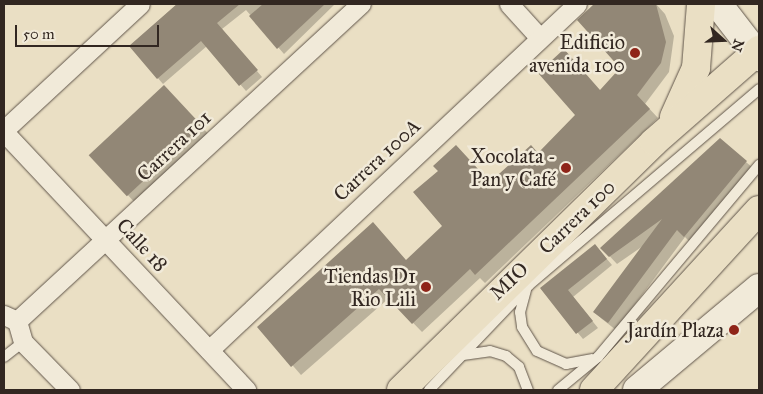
<!DOCTYPE html>
<html>
<head>
<meta charset="utf-8">
<style>
	body { margin:0 }
	#map { position:relative; width:763px; height:394px; overflow:hidden; background:#eadfc4; font-family:"IM FELL Great Primer",serif }
	div>[style] { position:absolute }
	.shadow>* { inset:0; background:#0003 }
	.building>* { inset:0; background:#928776; transform-origin:0 0 }
	.roads { filter:drop-shadow(0 0 1px #60554a) drop-shadow(0 0 1px #60554a) }
	.lane>* { height:10px; margin:-5px; padding:0 5px; transform-origin:5px; border-radius:5px; background:#f1ead9 }
	.street>* { height:19px; margin:-9.5px; padding:0 9.5px; transform-origin:9.5px; border-radius:9.5px; background:#f1ead9 }
	.secondary>* { height:28px; margin:-14px; padding:0 14px; transform-origin:14px; border-radius:14px; background:#f1ead9 }
	.primary>* { height:28px; margin:-14px; padding:0 14px; transform-origin:14px; border-radius:14px; background:#eadfc4 }
	.dots>* { width:14px; height:14px; translate:-50% -50%; box-sizing:border-box; border:2px solid #f1ead9; border-radius:50% }
	span { translate:-50% -50%; white-space:nowrap; text-align:center; line-height:1.15; -webkit-text-stroke:5px #f1ead9; paint-order:stroke }
	.poi-label { font-size:20px; color:#322721 }
	.right { translate:-100% -50%; text-align:right }
	.street-label { font-size:20px; color:#322721 }
	.frame { position:absolute; inset:0; border:5px solid #322721; pointer-events:none }
	.north { position:absolute; left:698px; top:15px; width:50px; height:50px; -webkit-text-stroke:4px #f1ead9; paint-order:stroke; rotate:110deg; font-size:14px; font-weight:700; line-height:20px; text-align:center; color:#322721 }
	.north::after { content:''; display:block; margin:auto; width:18px; height:22px; background:#322721; clip-path:polygon(50% 0,100% 100%,50% 72%,0 100%) }
	.scale { position:absolute; left:15px; top:25px; width:144px; height:22px; box-sizing:border-box; border:2px solid #322721; border-top:0; padding-left:6px; font-size:15px; line-height:18px; white-space:nowrap; color:#322721; -webkit-text-stroke:4px #f1ead9; paint-order:stroke }
</style>
</head>
<body>
<div id="map">
	<div class="shadow">
		<div style="clip-path:polygon(177px 4px,335px 4px,284px 54px,246px 10px,222px 29px,262px 77px,246px 91px,207px 46px,163px 84px,130px 46px)"></div>
		<div style="clip-path:polygon(596px 4px,656px 4px,665px 14px,674px 36px,669px 72px,645px 104px,658px 118px,485px 283px,480px 278px,422px 332px,389px 298px,301px 375px,259px 327px,407px 261px,491px 184px,539px 155px,622px 68px,578px 20px)"></div>
		<div style="clip-path:polygon(176px 99px,214px 140px,140px 208px,90px 155px)"></div>
		<div style="clip-path:polygon(746px 162px,754px 169px,692px 244px,685px 237px,616px 330px,602px 319px,594px 312px,643px 246px,617px 264px,602px 248px)"></div>
		<div style="clip-path:polygon(595px 245px,612px 265px,573px 297px,598px 328px,583px 339px,541px 289px)"></div>
	</div>
	<div class="building">
		<div style="clip-path:polygon(177px 4px,240px 4px,217px 23px,258px 70px,239px 86px,201px 41px,157px 79px,129px 46px)"></div>
		<div style="clip-path:polygon(263px 4px,325px 4px,277px 49px,249px 16px)"></div>
		<div style="clip-path:polygon(594px 4px,656px 4px,666px 42px,661px 63px,637px 95px,650px 109px,475px 275px,470px 269px,412px 324px,379px 289px,291px 367px,257px 327px,373px 222px,406px 260px,442px 226px,413px 192px,438px 171px,433px 166px,456px 145px,490px 182px,531px 145px,538px 153px,575px 115px,538px 73px,564px 49px,600px 90px,620px 68px,577px 20px)"></div>
		<div style="left:164px;top:85px;width:56px;height:103px;rotate:47deg"></div>
		<div style="clip-path:polygon(720px 138px,747px 161px,684px 237px,677px 230px,608px 323px,593px 312px,662px 219px,609px 257px,600px 248px)"></div>
		<div style="clip-path:polygon(595px 244px,607px 259px,568px 290px,593px 321px,576px 334px,540px 288px)"></div>
	</div>
	<div class="roads">
		<div class="lane">
			<div style="left:526px;top:290px;width:23px;rotate:105deg"></div>
			<div style="left:520px;top:312px;width:15px;rotate:82deg"></div>
			<div style="left:522px;top:327px;width:28px;rotate:58deg"></div>
			<div style="left:537px;top:351px;width:32px;rotate:24deg"></div>
			<div style="left:566px;top:364px;width:26px;rotate:-11deg"></div>
			<div style="left:463px;top:355px;width:27px;rotate:-8deg"></div>
			<div style="left:490px;top:351px;width:17px;rotate:17deg"></div>
			<div style="left:506px;top:356px;width:17px;rotate:40deg"></div>
			<div style="left:519px;top:367px;width:25px;rotate:69deg"></div>
			<div style="left:4px;top:357px;width:24px;rotate:-38deg"></div>
			<div style="left:429px;top:390px;width:145px;rotate:-46.4deg"></div>
			<div style="left:529px;top:285px;width:302px;rotate:-40.4deg"></div>
			<div style="left:558px;top:390px;width:52px;rotate:-39.5deg"></div>
			<div style="left:598px;top:357px;width:251px;rotate:-50deg"></div>
		</div>
		<div class="street">
			<div style="left:509px;top:4px;width:45px;rotate:47.7deg"></div>
			<div style="left:4px;top:130px;width:185px;rotate:-42.8deg"></div>
			<div style="left:4px;top:132px;width:354px;rotate:46.8deg"></div>
			<div style="left:4px;top:315px;width:14px;rotate:25deg"></div>
			<div style="left:17px;top:321px;width:22px;rotate:74deg"></div>
			<div style="left:23px;top:342px;width:67px;rotate:45.6deg"></div>
			<div style="left:17px;top:321px;width:468px;rotate:-42.7deg"></div>
			<div style="left:209px;top:350px;width:505px;rotate:-43.24deg"></div>
		</div>
		<div class="secondary">
			<div style="left:718px;top:4px;width:67px;rotate:52.3deg"></div>
			<div style="left:637px;top:390px;width:159px;rotate:-39.9deg"></div>
		</div>
		<div class="primary">
			<div style="left:674px;top:117px;width:54px;rotate:-65.8deg"></div>
			<div style="left:696px;top:68px;width:64px;rotate:-85.5deg"></div>
			<div style="left:401px;top:390px;width:354px;rotate:-44.4deg"></div>
			<div style="left:654px;top:142px;width:140px;rotate:-41.2deg"></div>
			<div style="left:594px;top:390px;width:244px;rotate:-47.5deg"></div>
		</div>
	</div>
	<div class="dots">
		<div style="left:635px;top:53px;background:#8f2418"></div>
		<div style="left:566px;top:168px;background:#8f2418"></div>
		<div style="left:426px;top:287px;background:#8f2418"></div>
		<div style="left:734px;top:330px;background:#8f2418"></div>
	</div>
	<div class="poi-label">
		<span class="right" style="left:625px;top:54px">Edificio<br>avenida 100</span>
		<span class="right" style="left:556px;top:168px">Xocolata -<br>Pan y Café</span>
		<span class="right" style="left:416px;top:288px">Tiendas D1<br>Rio Lili</span>
		<span class="right" style="left:724px;top:330px">Jardín Plaza</span>
	</div>
	<div class="street-label">
		<span style="left:174px;top:146px;rotate:-43deg">Carrera 101</span>
		<span style="left:377px;top:160px;rotate:-43deg">Carrera 100A</span>
		<span style="left:577px;top:217px;rotate:-44deg">Carrera 100</span>
		<span style="left:142px;top:245px;rotate:47deg">Calle 18</span>
		<span style="left:509px;top:281px;rotate:-44deg">MIO</span>
	</div>
	<div class="frame"></div>
	<div class="north">N</div>
	<div class="scale">50 m</div>
</div>
</body>
</html>
